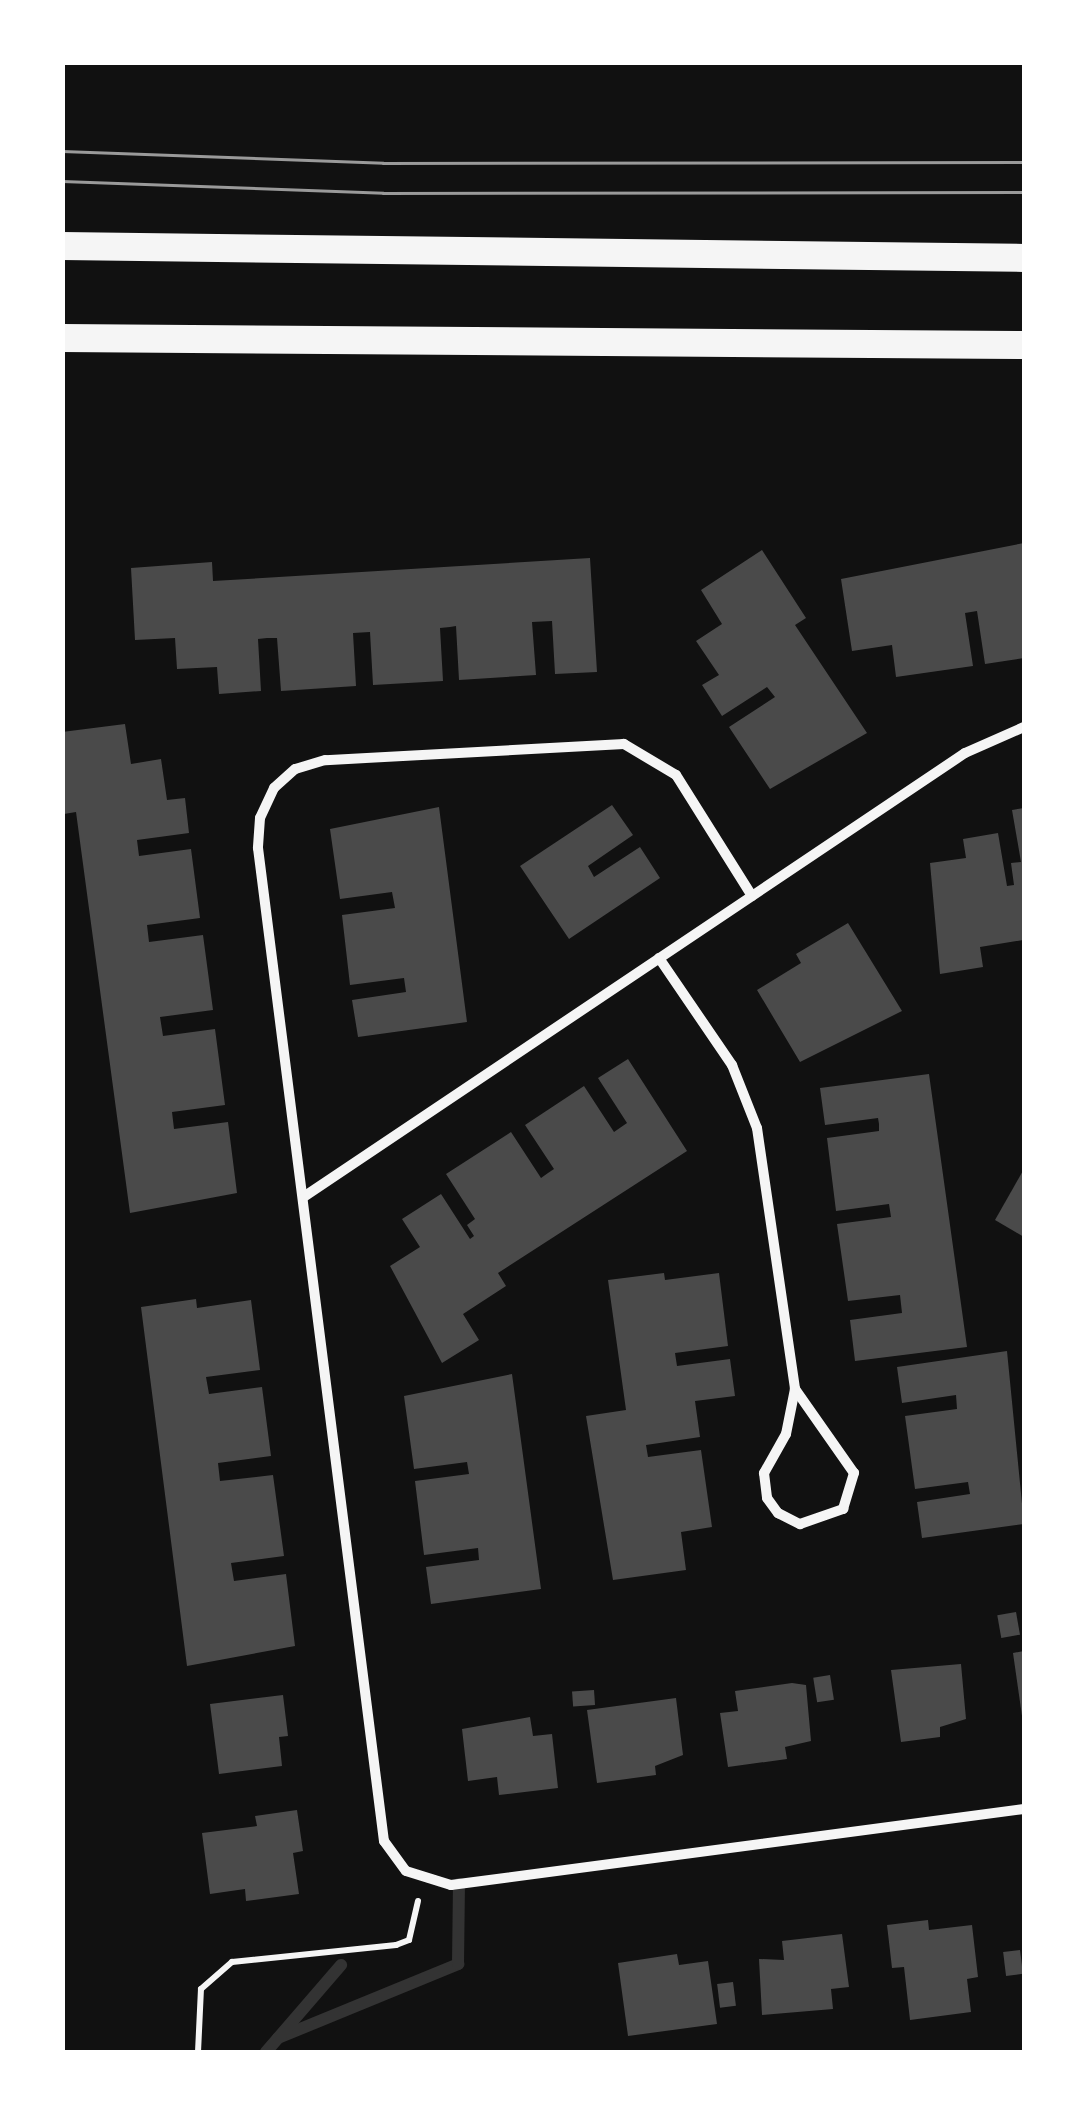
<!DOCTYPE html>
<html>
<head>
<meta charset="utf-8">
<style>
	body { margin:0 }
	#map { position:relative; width:1087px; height:2115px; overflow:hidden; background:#111; font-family:"PT Sans",sans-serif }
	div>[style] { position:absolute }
	.stream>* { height:12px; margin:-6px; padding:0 6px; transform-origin:6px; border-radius:6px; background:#333 }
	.building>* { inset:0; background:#4a4a4a; transform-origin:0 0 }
	.path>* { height:6px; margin:-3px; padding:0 3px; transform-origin:3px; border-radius:3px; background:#f5f5f5 }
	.minor>* { height:10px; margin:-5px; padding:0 5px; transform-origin:5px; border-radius:5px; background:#f5f5f5 }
	.trunk>* { height:28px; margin:-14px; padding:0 14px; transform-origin:14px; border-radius:14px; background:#f5f5f5 }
	.tram>* { height:2.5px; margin:-1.25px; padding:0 1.25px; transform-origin:1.25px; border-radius:1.25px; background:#9a9a9a }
	span { translate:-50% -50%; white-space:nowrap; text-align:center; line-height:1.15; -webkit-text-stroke:10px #fff; paint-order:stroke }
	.frame { position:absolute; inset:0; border:65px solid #fff; pointer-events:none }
</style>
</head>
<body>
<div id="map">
	<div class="stream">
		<div style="left:278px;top:2038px;width:195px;rotate:-22.3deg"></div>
		<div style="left:458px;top:1964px;width:80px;rotate:-89.3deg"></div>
		<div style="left:266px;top:2052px;width:115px;rotate:-49.2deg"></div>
	</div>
	<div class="building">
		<div style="clip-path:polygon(1024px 543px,1024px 658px,985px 664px,977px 611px,965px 613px,973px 666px,896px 677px,892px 645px,852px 651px,841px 579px)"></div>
		<div style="clip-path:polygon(762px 550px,806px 618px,795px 625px,867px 733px,770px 789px,729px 727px,775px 697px,767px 687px,722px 716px,702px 685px,719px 675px,696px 641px,722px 624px,701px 590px)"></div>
		<div style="clip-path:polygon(590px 558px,597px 672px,555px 674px,552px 621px,532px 622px,536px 675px,459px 680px,456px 626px,450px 627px,440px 628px,443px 681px,373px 685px,370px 632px,353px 633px,356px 686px,281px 691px,277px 638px,267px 638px,258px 639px,261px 691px,219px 694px,217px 667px,177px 669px,175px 638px,135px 640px,131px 568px,212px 562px,213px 581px)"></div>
		<div style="clip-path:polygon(125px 724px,131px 764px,161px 759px,167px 800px,185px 798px,189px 833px,137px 840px,139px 856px,191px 849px,200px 918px,147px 925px,149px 942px,203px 935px,213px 1010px,160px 1017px,163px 1036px,215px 1029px,225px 1105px,172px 1112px,174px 1129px,228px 1122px,237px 1193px,130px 1213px,76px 812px,64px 814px,62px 802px,62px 732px)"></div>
		<div style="clip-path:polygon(612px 805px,633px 835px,588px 866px,594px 877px,640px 847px,660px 878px,569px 939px,520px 866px)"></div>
		<div style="clip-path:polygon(439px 807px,467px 1022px,358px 1037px,352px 1000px,406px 992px,404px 978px,350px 985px,342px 915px,395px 908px,392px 892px,340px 899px,330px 829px)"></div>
		<div style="clip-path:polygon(1024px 808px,1023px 940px,980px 947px,983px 967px,940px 974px,930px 863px,966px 858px,963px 839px,998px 833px,1007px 886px,1014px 885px,1011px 863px,1021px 862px,1012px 810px)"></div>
		<div style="clip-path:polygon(848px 923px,902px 1011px,800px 1062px,757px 990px,801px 963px,796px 954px)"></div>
		<div style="clip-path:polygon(628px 1059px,687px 1151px,498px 1273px,506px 1286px,463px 1314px,479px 1340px,442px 1363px,390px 1266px,420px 1247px,402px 1219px,441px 1194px,470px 1239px,474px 1236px,467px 1225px,475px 1219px,446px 1174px,511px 1132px,541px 1178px,548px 1173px,554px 1169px,525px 1125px,584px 1086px,614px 1132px,627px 1123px,598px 1078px)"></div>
		<div style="clip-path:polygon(929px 1074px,967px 1347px,855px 1361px,850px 1320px,902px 1313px,900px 1295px,848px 1301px,837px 1224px,891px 1217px,889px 1204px,836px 1211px,827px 1138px,879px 1131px,879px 1124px,878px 1118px,825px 1125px,820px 1088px)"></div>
		<div style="clip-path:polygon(1024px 1169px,1024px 1237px,995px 1220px)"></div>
		<div style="clip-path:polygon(664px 1273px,665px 1280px,719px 1273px,728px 1346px,675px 1353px,677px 1366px,730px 1359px,735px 1396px,695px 1401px,700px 1437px,646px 1445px,648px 1457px,701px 1450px,712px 1527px,681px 1532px,686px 1570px,613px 1580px,586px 1416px,626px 1410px,608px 1280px)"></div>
		<div style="clip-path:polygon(196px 1299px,197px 1308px,251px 1300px,260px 1370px,206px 1377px,209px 1394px,262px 1387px,271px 1456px,218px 1463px,220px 1481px,273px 1475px,284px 1556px,231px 1563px,234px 1581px,286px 1574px,295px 1646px,187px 1666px,141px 1307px)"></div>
		<div style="clip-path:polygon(1007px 1351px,1024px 1524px,922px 1538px,917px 1502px,970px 1494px,968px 1482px,915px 1489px,905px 1416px,957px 1409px,956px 1395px,902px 1403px,897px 1367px)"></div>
		<div style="clip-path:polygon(512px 1374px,541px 1589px,431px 1604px,426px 1567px,479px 1560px,478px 1548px,424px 1555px,415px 1481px,469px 1474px,467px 1462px,414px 1469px,404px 1396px)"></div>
		<div style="left:1016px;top:1612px;width:23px;height:19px;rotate:80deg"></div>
		<div style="clip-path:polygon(1024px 1651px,1024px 1716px,1022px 1716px,1013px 1653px)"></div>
		<div style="clip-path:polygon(961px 1664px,966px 1719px,940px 1727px,940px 1737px,901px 1742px,891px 1670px)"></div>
		<div style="left:830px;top:1675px;width:25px;height:17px;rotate:81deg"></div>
		<div style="clip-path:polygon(792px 1683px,806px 1685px,811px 1741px,785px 1747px,787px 1759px,728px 1767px,720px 1713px,738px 1711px,735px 1691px)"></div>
		<div style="left:594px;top:1690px;width:15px;height:22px;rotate:86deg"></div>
		<div style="clip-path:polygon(283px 1695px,288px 1736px,279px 1737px,282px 1766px,219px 1774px,210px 1704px)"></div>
		<div style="clip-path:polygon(676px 1698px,683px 1755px,655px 1766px,656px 1775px,597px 1783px,587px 1710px)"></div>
		<div style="clip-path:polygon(530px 1717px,533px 1736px,552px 1734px,558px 1788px,499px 1795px,497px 1777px,468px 1781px,462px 1729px)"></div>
		<div style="clip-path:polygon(297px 1810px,303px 1851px,293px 1853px,299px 1894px,246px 1901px,245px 1889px,210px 1894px,202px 1833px,257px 1826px,255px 1816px)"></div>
		<div style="clip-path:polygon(928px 1920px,929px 1930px,972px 1925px,978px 1977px,967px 1979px,971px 2012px,910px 2020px,904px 1967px,892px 1968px,887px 1925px)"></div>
		<div style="clip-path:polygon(842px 1934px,849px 1987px,831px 1989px,833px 2009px,762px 2015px,759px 1959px,784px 1960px,782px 1941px)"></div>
		<div style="left:1020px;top:1950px;width:24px;height:17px;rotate:83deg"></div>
		<div style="clip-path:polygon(677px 1954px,679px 1965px,708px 1961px,717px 2024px,628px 2036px,618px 1963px)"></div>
		<div style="left:733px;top:1982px;width:24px;height:16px;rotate:83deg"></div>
	</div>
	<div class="path">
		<div style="left:198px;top:2052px;width:63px;rotate:-87.3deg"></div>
		<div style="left:201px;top:1989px;width:41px;rotate:-41.1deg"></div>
		<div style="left:232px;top:1962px;width:165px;rotate:-5.9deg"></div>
		<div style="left:396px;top:1945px;width:14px;rotate:-21deg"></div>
		<div style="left:409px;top:1940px;width:40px;rotate:-77deg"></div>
	</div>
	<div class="minor">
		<div style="left:752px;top:896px;width:143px;rotate:-122.1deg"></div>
		<div style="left:676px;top:775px;width:61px;rotate:-149.2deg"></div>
		<div style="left:624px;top:744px;width:299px;rotate:176.9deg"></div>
		<div style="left:325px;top:760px;width:31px;rotate:163deg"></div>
		<div style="left:295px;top:769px;width:28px;rotate:138deg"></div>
		<div style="left:274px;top:788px;width:33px;rotate:115deg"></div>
		<div style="left:260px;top:818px;width:30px;rotate:94deg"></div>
		<div style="left:258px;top:848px;width:1001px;rotate:82.77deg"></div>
		<div style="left:384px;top:1841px;width:37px;rotate:54deg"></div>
		<div style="left:406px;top:1871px;width:47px;rotate:17.3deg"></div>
		<div style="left:451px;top:1885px;width:578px;rotate:-7.56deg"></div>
		<div style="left:659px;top:958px;width:130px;rotate:55.7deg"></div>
		<div style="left:732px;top:1065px;width:68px;rotate:68.4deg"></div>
		<div style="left:757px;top:1128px;width:264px;rotate:81.7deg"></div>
		<div style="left:795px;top:1389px;width:46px;rotate:101.3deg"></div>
		<div style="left:786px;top:1434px;width:45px;rotate:119.4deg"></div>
		<div style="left:764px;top:1473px;width:25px;rotate:83deg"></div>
		<div style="left:767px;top:1498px;width:19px;rotate:54deg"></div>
		<div style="left:778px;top:1513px;width:25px;rotate:27deg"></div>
		<div style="left:800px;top:1524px;width:46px;rotate:-19.2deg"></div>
		<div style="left:843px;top:1509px;width:38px;rotate:-73deg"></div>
		<div style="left:854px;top:1473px;width:103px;rotate:-125.1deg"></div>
		<div style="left:305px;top:1196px;width:795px;rotate:-33.87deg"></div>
		<div style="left:965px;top:753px;width:64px;rotate:-23.8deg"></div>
	</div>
	<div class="trunk">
		<div style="left:62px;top:246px;width:962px;rotate:0.71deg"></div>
		<div style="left:62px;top:338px;width:962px;rotate:0.42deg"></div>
	</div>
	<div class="tram">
		<div style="left:62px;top:151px;width:321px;rotate:2.1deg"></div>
		<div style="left:383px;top:163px;width:641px;rotate:-0.09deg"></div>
		<div style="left:62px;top:181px;width:321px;rotate:2.1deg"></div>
		<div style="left:383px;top:193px;width:641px;rotate:-0.09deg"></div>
	</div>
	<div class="frame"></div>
</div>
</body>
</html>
